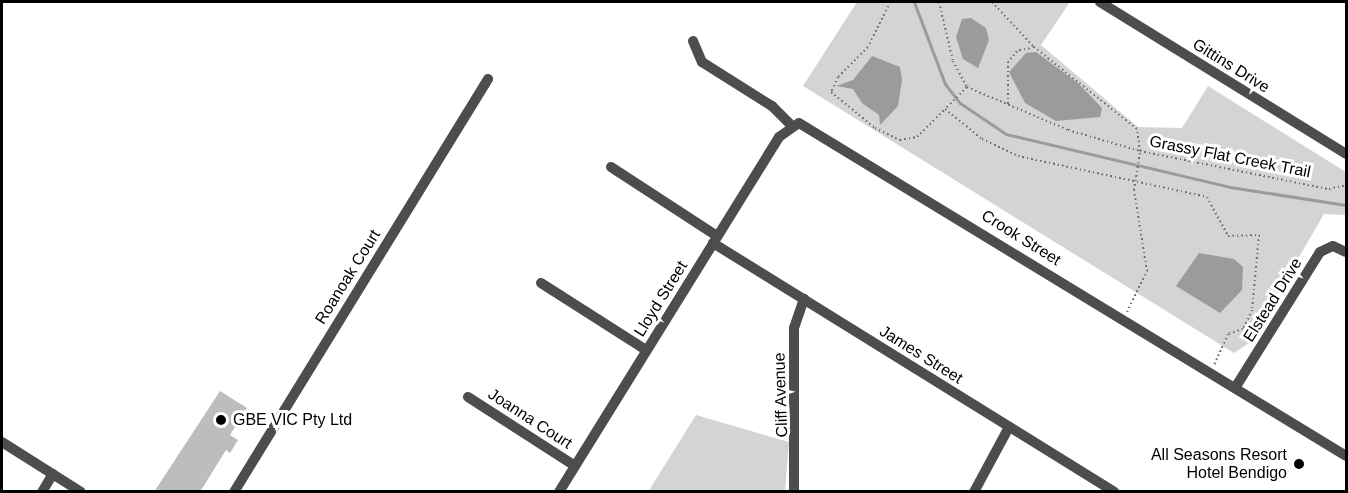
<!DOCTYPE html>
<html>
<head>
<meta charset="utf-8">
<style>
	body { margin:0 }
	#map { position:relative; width:1348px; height:493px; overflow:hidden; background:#fff; font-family:Arial,sans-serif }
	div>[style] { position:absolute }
	.green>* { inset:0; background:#d4d4d4 }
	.water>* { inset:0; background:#9b9b9b }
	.stream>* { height:3px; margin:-1.5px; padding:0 1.5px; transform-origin:1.5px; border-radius:1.5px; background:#9b9b9b }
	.building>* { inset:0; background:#bdbdbd }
	.path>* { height:2px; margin-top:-1px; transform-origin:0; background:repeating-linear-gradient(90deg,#6f6f6f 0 1.5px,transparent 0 4.5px) }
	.minor>* { height:10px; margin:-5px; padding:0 5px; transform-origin:5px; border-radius:5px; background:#4d4d4d }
	.dots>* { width:16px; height:16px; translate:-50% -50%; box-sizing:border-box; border:3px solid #fff; border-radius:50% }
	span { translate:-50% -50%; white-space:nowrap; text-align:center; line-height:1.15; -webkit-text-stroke:6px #fff; paint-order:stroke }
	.street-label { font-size:16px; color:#000 }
	.poi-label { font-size:16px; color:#000 }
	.left { translate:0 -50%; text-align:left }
	.right { translate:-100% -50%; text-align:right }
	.frame { position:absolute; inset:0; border:3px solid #000; pointer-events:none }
</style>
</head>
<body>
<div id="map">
	<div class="green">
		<div style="clip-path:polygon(857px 2px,1070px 2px,1041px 45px,1138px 127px,1182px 128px,1208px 86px,1346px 172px,1346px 215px,1324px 214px,1249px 343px,1234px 353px,803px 86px)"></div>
		<div style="clip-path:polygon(696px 415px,789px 442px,785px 491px,648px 492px)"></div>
	</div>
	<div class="water">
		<div style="clip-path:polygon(971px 18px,986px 28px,989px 40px,978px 68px,963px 59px,956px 37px,962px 19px)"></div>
		<div style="clip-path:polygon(1036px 52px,1078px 83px,1102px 108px,1100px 117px,1056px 121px,1025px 103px,1009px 72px,1026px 53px)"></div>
		<div style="clip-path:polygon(872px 56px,900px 67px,902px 80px,898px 106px,880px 125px,879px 115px,862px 103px,853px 89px,836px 86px,853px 80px)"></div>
		<div style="clip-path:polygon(1199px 253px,1234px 259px,1243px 267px,1242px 290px,1220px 313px,1176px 286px)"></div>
	</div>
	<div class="stream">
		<div style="left:914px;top:2px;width:88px;rotate:69.3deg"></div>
		<div style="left:945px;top:84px;width:24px;rotate:52deg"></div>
		<div style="left:960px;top:103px;width:55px;rotate:34deg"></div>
		<div style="left:1006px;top:134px;width:230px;rotate:13.3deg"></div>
		<div style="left:1230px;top:187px;width:117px;rotate:8.8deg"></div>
	</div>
	<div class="building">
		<div style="clip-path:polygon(220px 391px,247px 408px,230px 435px,238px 440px,230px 453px,226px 450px,200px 492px,154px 492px)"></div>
	</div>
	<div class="path">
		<div style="left:890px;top:2px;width:50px;rotate:116.1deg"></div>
		<div style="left:868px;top:47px;width:42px;rotate:135deg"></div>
		<div style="left:838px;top:77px;width:17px;rotate:115deg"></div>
		<div style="left:831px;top:92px;width:57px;rotate:39.3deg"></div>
		<div style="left:875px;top:128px;width:28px;rotate:26deg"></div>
		<div style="left:900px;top:140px;width:17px;rotate:-10deg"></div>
		<div style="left:917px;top:137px;width:40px;rotate:-45deg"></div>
		<div style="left:939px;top:2px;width:61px;rotate:76.7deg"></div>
		<div style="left:953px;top:61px;width:30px;rotate:62deg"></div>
		<div style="left:967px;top:87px;width:31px;rotate:135deg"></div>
		<div style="left:945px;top:109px;width:48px;rotate:39deg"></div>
		<div style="left:982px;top:139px;width:40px;rotate:25deg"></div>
		<div style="left:1018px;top:156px;width:193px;rotate:12.2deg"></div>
		<div style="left:1207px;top:197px;width:44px;rotate:61.7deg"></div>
		<div style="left:1228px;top:236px;width:31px;rotate:-2deg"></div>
		<div style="left:1259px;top:235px;width:75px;rotate:95.3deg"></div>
		<div style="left:1252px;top:310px;width:21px;rotate:115deg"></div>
		<div style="left:1243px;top:329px;width:16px;rotate:162deg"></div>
		<div style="left:1228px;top:334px;width:34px;rotate:114deg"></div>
		<div style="left:992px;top:2px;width:62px;rotate:47deg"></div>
		<div style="left:967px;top:87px;width:110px;rotate:23.1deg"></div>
		<div style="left:1068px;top:130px;width:75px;rotate:16.3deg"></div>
		<div style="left:1140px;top:151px;width:22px;rotate:-98deg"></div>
		<div style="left:1137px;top:129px;width:132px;rotate:-141.5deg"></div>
		<div style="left:1034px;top:47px;width:17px;rotate:167deg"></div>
		<div style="left:1017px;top:51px;width:14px;rotate:129deg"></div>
		<div style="left:1008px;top:62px;width:42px;rotate:90deg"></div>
		<div style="left:1127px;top:312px;width:46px;rotate:-64deg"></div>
		<div style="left:1147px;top:271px;width:82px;rotate:-99.1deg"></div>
		<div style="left:1134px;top:190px;width:39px;rotate:-81deg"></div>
		<div style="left:1140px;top:151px;width:193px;rotate:11.4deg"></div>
		<div style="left:1329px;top:189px;width:17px;rotate:-13deg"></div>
	</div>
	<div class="minor">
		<div style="left:1100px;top:2px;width:289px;rotate:31.7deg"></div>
		<div style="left:693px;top:41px;width:23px;rotate:67deg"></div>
		<div style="left:702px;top:62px;width:83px;rotate:32.2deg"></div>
		<div style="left:772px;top:106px;width:27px;rotate:45deg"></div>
		<div style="left:611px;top:167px;width:126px;rotate:33.1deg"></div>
		<div style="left:713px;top:243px;width:472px;rotate:31.8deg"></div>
		<div style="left:541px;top:283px;width:125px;rotate:32.5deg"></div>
		<div style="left:1235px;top:388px;width:160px;rotate:-58deg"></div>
		<div style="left:1320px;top:252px;width:14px;rotate:-25deg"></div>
		<div style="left:1333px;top:246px;width:14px;rotate:25deg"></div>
		<div style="left:468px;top:397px;width:127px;rotate:32.8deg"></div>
		<div style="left:2px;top:442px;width:93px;rotate:32.3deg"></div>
		<div style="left:42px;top:492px;width:21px;rotate:-59deg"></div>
		<div style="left:234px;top:492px;width:485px;rotate:-58.4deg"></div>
		<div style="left:559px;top:492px;width:418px;rotate:-58.2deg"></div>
		<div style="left:779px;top:137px;width:24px;rotate:-35deg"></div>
		<div style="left:799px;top:123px;width:640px;rotate:31.33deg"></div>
		<div style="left:794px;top:492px;width:164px;rotate:-90deg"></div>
		<div style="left:794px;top:328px;width:31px;rotate:-71deg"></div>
		<div style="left:974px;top:492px;width:74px;rotate:-61.7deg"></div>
	</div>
	<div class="dots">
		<div style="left:221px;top:420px;background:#000"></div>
		<div style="left:1299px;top:464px;background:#000"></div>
	</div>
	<div class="street-label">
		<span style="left:1231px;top:66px;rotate:32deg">Gittins Drive</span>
		<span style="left:1230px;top:157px;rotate:11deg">Grassy Flat Creek Trail</span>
		<span style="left:1021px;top:238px;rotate:32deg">Crook Street</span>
		<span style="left:348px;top:277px;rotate:-58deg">Roanoak Court</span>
		<span style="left:661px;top:299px;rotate:-58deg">Lloyd Street</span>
		<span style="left:1273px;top:300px;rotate:-58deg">Elstead Drive</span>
		<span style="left:921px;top:355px;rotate:32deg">James Street</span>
		<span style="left:781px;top:395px;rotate:-92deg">Cliff Avenue</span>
		<span style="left:530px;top:419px;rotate:33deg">Joanna Court</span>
	</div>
	<div class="poi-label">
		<span class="left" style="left:233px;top:420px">GBE VIC Pty Ltd</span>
		<span class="right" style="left:1287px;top:464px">All Seasons Resort<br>Hotel Bendigo</span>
	</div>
	<div class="frame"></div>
</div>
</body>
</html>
